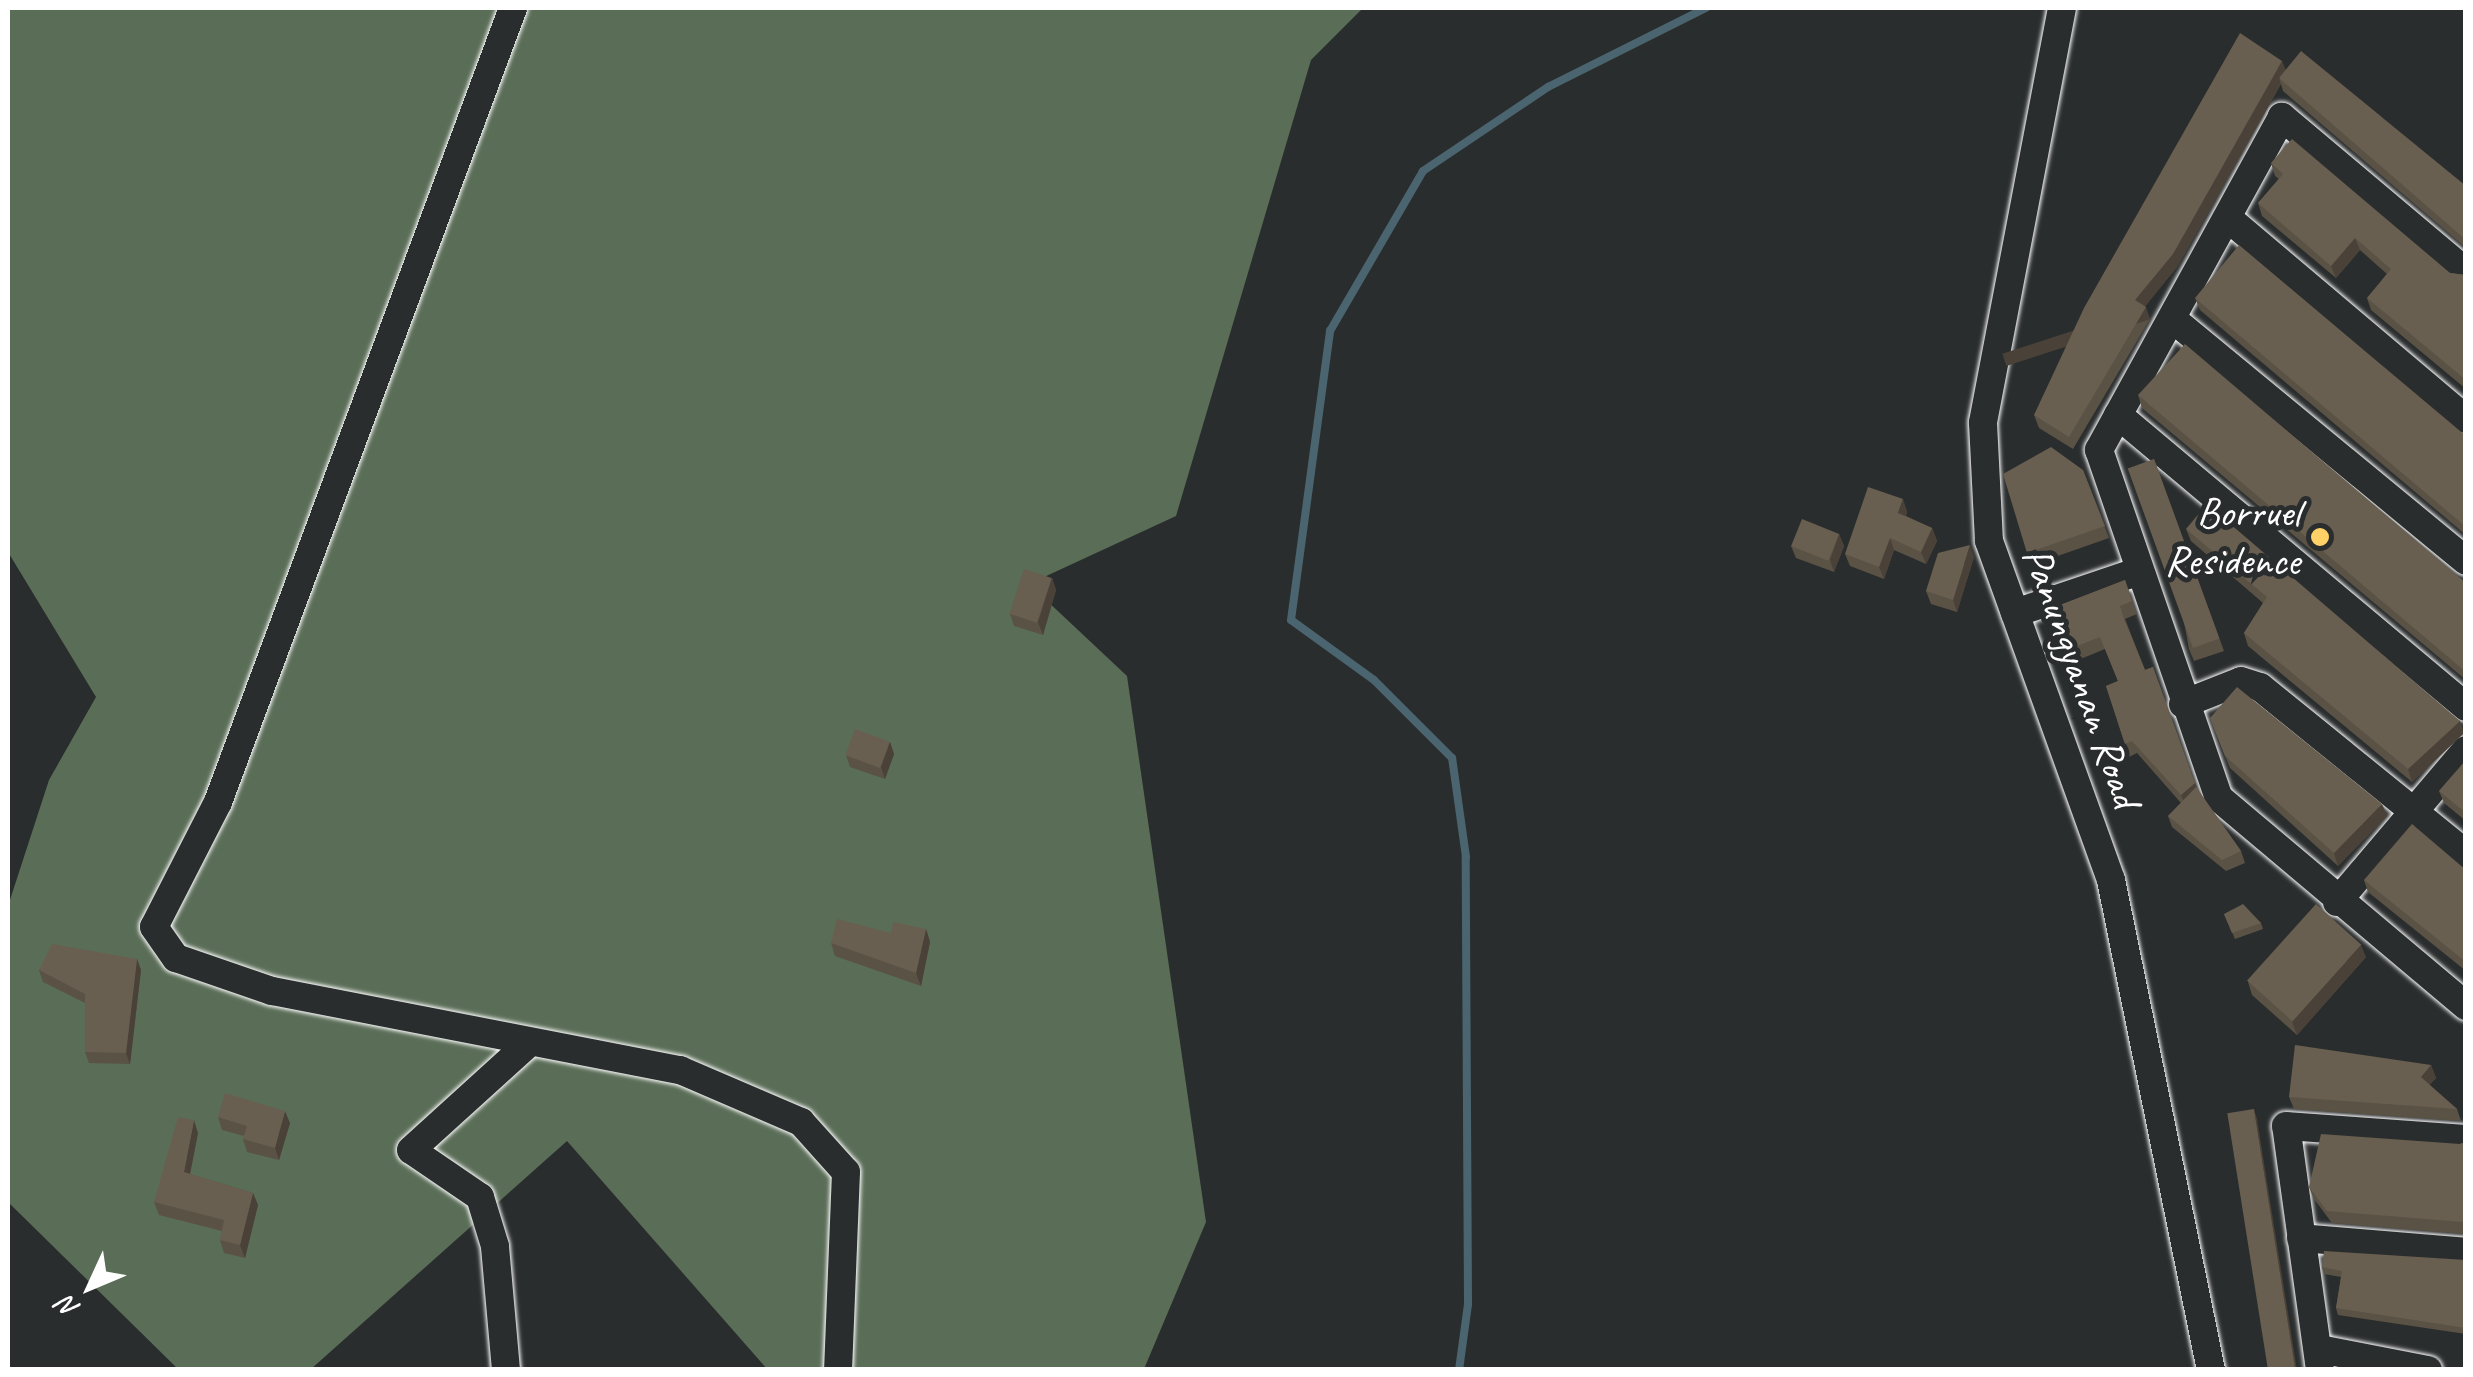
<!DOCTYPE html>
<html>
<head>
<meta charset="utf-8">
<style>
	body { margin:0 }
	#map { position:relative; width:2473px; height:1377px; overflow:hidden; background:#2a2d2e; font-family:Caveat,sans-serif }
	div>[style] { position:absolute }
	.green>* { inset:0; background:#5a6d57 }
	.stream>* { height:8px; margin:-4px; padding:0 4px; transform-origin:4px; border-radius:4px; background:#4b6570 }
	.roads { filter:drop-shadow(0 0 2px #fff) drop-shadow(0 0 2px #fff) }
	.minor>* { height:28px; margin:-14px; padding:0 14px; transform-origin:14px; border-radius:14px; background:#2a2d2e }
	.wall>* { inset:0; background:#5a5245 }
	.shaded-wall>* { inset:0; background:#4a4238; transform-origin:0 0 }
	.building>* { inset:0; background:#695f50; transform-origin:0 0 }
	.dots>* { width:28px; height:28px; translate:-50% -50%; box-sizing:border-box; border:5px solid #2a2d2e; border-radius:50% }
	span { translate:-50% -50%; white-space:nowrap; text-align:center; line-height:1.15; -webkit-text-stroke:10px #2a2d2e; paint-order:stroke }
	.poi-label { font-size:42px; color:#fff }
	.right { translate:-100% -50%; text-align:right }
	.street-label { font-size:42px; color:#fff }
	.frame { position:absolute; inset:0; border:10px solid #fff; pointer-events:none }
	.north { position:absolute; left:40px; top:1237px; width:100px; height:100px; -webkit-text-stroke:8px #2a2d2e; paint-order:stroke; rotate:226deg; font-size:28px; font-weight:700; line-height:40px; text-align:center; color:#fff }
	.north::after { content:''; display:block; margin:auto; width:35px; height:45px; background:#fff; clip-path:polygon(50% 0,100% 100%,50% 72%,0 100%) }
</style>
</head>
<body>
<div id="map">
	<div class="green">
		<div style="clip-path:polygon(8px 8px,1363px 8px,1311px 60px,1176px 516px,1029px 584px,1127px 676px,1206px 1222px,1144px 1369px,767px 1369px,567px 1141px,311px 1369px,178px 1369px,8px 1202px,8px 906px,49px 780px,96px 697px,8px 552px)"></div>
	</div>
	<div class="stream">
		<div style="left:1459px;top:1370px;width:67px;rotate:-82.2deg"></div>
		<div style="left:1468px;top:1304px;width:447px;rotate:-90.3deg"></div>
		<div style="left:1466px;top:857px;width:100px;rotate:-98deg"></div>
		<div style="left:1452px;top:758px;width:110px;rotate:-135deg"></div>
		<div style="left:1374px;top:680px;width:102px;rotate:-144.1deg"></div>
		<div style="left:1291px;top:620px;width:292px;rotate:-82.3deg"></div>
		<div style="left:1330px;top:331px;width:185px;rotate:-59.8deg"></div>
		<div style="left:1423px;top:171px;width:151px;rotate:-33.9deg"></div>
		<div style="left:1548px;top:87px;width:177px;rotate:-26.6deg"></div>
	</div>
	<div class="roads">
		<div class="minor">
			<div style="left:513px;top:8px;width:847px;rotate:110.38deg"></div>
			<div style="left:218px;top:802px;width:140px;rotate:117.1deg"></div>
			<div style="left:154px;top:927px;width:38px;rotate:55deg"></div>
			<div style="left:176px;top:958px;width:102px;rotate:19deg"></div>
			<div style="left:272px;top:991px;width:416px;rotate:11deg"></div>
			<div style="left:680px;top:1070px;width:132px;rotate:23.3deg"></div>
			<div style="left:801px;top:1122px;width:67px;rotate:48deg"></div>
			<div style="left:846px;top:1172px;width:198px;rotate:92.3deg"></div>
			<div style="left:2062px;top:8px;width:422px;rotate:100.8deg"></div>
			<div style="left:1983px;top:423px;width:118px;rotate:87.1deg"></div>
			<div style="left:1989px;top:541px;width:360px;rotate:70.2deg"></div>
			<div style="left:2111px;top:880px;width:500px;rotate:78.47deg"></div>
			<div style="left:2229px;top:219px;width:310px;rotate:40.2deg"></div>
			<div style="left:2466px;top:272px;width:241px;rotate:-139.9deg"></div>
			<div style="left:2282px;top:117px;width:380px;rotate:118.8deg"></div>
			<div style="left:2099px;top:450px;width:368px;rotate:71deg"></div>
			<div style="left:2219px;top:798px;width:323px;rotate:40.1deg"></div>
			<div style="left:2175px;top:321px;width:377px;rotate:39.5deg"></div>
			<div style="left:2118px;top:415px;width:454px;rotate:40deg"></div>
			<div style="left:2015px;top:613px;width:129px;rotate:-18.6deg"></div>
			<div style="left:2183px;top:704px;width:62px;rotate:-21.6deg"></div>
			<div style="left:2241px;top:681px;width:20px;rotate:18deg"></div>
			<div style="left:2260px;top:687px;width:265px;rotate:39deg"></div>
			<div style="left:2337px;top:902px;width:199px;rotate:-49.7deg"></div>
			<div style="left:2301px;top:1238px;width:166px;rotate:4.8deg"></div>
			<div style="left:2319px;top:1349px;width:111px;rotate:10.9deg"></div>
			<div style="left:506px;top:1370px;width:124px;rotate:-95.1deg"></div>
			<div style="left:495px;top:1246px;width:51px;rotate:-107deg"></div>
			<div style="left:480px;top:1197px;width:83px;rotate:-145.7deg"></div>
			<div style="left:411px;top:1150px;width:159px;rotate:-42.2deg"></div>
			<div style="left:2320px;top:1370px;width:246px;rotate:-97.9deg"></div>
			<div style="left:2286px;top:1126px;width:180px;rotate:4.1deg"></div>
		</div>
	</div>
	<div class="wall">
		<div style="clip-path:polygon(2286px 70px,2466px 186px,2466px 248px,2283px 91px,2281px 84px,2177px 267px,2145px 306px,2150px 319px,2073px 449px,2039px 428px,2034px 415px)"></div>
		<div style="clip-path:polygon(2271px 163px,2450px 273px,2466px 275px,2466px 389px,2371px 310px,2367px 298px,2387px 274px,2360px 250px,2336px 278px,2262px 216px,2258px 203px,2279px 179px,2275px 176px)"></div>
		<div style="clip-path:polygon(2195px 298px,2466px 436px,2466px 535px,2200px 310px)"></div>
		<div style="clip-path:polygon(2138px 395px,2466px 583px,2466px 680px,2142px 408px)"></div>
		<div style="clip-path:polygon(2154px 459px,2224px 651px,2194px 661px,2189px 649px)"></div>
		<div style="clip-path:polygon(2083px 470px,2109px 538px,2032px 565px,2027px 553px)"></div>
		<div style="clip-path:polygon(1907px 511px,1906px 516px,1932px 528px,1937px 541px,1926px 564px,1894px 550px,1884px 579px,1850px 566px,1845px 554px)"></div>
		<div style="clip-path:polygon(2186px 529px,2460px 721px,2464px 733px,2412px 782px,2248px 646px,2244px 633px,2263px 603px,2191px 541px)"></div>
		<div style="clip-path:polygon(1839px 534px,1844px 546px,1834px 572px,1796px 558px,1791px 546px)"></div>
		<div style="clip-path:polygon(1974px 557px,1957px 612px,1931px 604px,1926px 591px)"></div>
		<div style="clip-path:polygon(1052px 578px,1056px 590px,1043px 635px,1014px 626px,1010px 614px)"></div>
		<div style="clip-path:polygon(2125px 580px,2137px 614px,2125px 619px,2145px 670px,2153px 667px,2196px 787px,2241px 851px,2245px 863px,2226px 871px,2172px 827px,2168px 816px,2181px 803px,2137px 753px,2129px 757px,2106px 686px,2118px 681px,2105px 649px,2066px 665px,2042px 612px)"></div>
		<div style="clip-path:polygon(2210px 718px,2387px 816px,2338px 866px,2230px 768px)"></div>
		<div style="clip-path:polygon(890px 742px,894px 754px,885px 779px,850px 767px,846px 755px)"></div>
		<div style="clip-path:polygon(2466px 760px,2466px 821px,2444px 803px,2439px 791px)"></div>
		<div style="clip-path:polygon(2466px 870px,2466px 971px,2368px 892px,2364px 880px)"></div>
		<div style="clip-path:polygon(2224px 914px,2261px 923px,2263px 929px,2235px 939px)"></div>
		<div style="clip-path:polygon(926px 929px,930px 942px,921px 986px,835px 956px,831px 943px)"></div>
		<div style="clip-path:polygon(2366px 957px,2297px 1035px,2252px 995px,2248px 982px)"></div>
		<div style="clip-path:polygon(137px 959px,141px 970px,130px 1064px,89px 1063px,85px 1052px,85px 1003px,43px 982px,39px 970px)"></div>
		<div style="clip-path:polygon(2431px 1065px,2436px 1078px,2429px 1085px,2457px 1109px,2461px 1121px,2294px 1109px,2289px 1097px)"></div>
		<div style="clip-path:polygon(218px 1117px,290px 1123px,279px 1160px,247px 1152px,243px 1139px,244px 1136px,222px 1130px)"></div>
		<div style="clip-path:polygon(198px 1133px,190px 1174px,253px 1193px,258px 1205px,245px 1258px,224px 1253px,220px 1240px,222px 1231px,159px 1215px,154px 1202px)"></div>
		<div style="clip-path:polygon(2466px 1142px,2466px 1234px,2332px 1223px,2314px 1199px,2309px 1187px)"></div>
		<div style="clip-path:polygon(2466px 1260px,2466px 1334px,2338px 1315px,2336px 1308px,2341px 1277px,2324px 1274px,2322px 1267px)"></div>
	</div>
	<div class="shaded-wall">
		<div style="clip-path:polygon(2282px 61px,2287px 73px,2279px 78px,2281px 84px,2177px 267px,2140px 313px,2135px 300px)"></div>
		<div style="clip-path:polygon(2355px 238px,2360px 250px,2336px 278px,2331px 266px)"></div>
		<div style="left:2146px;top:307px;width:13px;height:151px;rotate:72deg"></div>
		<div style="clip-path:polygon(1903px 499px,1907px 511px,1902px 525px,1898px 513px)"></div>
		<div style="clip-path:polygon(1932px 528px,1937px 541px,1926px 564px,1921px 552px)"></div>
		<div style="clip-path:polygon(1839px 534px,1844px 546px,1834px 572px,1830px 560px)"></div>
		<div style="clip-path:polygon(1890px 538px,1894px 550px,1884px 579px,1879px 567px)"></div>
		<div style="clip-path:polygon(1970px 545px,1974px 557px,1957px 612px,1953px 600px)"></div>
		<div style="clip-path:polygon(1052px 578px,1056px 590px,1043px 635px,1038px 622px)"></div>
		<div style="clip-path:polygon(2460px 721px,2464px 733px,2412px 782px,2408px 769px)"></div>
		<div style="clip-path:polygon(890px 742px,894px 754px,885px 779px,881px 767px)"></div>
		<div style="clip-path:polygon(2195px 783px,2199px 795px,2186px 807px,2181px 795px)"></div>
		<div style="clip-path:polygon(2382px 804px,2387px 816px,2338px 866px,2334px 853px)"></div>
		<div style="clip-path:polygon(926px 929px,930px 942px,921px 986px,916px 973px)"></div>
		<div style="clip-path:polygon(2361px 945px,2366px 957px,2297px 1035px,2292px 1022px)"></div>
		<div style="clip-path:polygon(137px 959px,141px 970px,130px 1064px,126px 1053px)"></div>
		<div style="clip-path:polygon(2431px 1065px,2436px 1078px,2425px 1090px,2421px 1077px)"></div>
		<div style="clip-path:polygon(2254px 1109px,2257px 1119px,2297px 1370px,2295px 1370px)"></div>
		<div style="clip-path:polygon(285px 1111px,290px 1123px,279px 1160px,275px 1148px)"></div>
		<div style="clip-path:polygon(194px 1120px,198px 1133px,188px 1184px,184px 1172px)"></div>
		<div style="clip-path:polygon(253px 1193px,258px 1205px,245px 1258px,240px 1245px)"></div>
	</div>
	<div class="building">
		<div style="clip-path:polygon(2240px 33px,2282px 61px,2173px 254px,2135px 300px,2146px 307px,2069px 437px,2034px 415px,2084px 308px)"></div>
		<div style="clip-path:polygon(2301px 51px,2466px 186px,2466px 240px,2279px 78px)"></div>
		<div style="clip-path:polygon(2292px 139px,2450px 273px,2466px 275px,2466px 380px,2367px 298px,2391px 269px,2355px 238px,2331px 266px,2258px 203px,2283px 174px,2271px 163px)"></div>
		<div style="clip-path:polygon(2239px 245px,2466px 436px,2466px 527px,2195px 298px)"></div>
		<div style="clip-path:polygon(2185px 344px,2466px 583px,2466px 672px,2138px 395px)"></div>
		<div style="clip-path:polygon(2051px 447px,2083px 470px,2105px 526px,2027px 553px,2003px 474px)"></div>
		<div style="left:2154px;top:459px;width:191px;height:28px;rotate:70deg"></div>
		<div style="clip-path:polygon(1868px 487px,1903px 499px,1898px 513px,1932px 528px,1921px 552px,1890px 538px,1879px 567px,1845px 554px)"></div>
		<div style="clip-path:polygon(2207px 504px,2460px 721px,2408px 769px,2244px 633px,2267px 597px,2186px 529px)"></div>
		<div style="left:1802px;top:519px;width:40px;height:29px;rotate:22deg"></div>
		<div style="clip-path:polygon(1970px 545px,1953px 600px,1926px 591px,1938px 553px)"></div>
		<div style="left:1024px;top:569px;width:29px;height:47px;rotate:18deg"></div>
		<div style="clip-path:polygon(2125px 580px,2132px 601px,2120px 606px,2124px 619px,2145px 670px,2153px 667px,2195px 783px,2181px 795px,2132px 741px,2125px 744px,2106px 686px,2118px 681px,2100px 637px,2062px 652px,2042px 612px)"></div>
		<div style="clip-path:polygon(2237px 687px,2382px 804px,2334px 853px,2225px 756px,2210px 718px)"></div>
		<div style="left:855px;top:729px;width:37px;height:28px;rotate:20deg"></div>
		<div style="clip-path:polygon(2466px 760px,2466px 813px,2439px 791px)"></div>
		<div style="clip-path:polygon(2196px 787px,2241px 851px,2222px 860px,2168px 816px)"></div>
		<div style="clip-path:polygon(2412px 824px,2466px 870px,2466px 962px,2364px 880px)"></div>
		<div style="clip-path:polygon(2243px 904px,2261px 923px,2232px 933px,2224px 914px)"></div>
		<div style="left:2316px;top:904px;width:61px;height:103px;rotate:42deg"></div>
		<div style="clip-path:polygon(837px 919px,891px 933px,893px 922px,926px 929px,916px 973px,831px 943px)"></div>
		<div style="clip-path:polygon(52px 944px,137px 959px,126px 1053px,85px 1052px,85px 994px,39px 970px)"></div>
		<div style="clip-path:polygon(2295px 1045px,2431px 1065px,2421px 1077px,2457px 1109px,2289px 1097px)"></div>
		<div style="clip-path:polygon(225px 1093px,285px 1111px,275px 1148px,243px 1139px,247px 1126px,218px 1117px)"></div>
		<div style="left:2254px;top:1109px;width:264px;height:27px;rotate:81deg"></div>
		<div style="clip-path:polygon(178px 1117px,194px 1120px,184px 1172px,253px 1193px,240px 1245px,220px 1240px,224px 1220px,154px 1202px)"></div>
		<div style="clip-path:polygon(2321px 1134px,2460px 1144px,2466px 1142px,2466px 1206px,2463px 1222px,2327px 1211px,2309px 1187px)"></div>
		<div style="clip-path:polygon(2324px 1251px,2466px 1260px,2466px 1328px,2336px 1308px,2342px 1271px,2322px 1267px)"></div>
	</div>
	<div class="dots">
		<div style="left:2320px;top:537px;background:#ffd166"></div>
	</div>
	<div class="poi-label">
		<span class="right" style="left:2300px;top:537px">Borruel<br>Residence</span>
	</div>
	<div class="street-label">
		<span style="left:2081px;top:677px;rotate:70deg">Panungyanan Road</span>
	</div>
	<div class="frame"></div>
	<div class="north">N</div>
</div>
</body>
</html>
